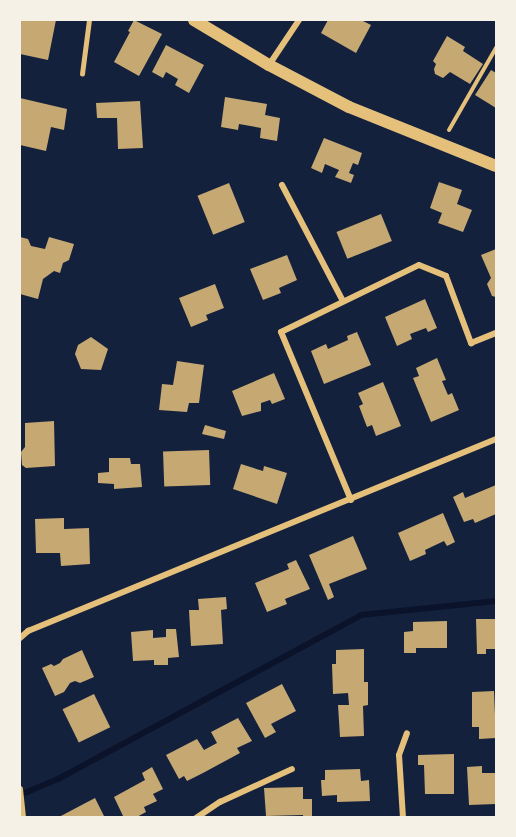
<!DOCTYPE html>
<html>
<head>
<meta charset="utf-8">
<style>
	body { margin:0 }
	#map { position:relative; width:516px; height:837px; overflow:hidden; background:#14213d; font-family:Rubik,sans-serif }
	div>[style] { position:absolute }
	.stream>* { height:6px; margin:-3px; padding:0 3px; transform-origin:3px; border-radius:3px; background:#0b132b }
	.building>* { inset:0; background:#c6a872; transform-origin:0 0 }
	.path>* { height:4px; margin:-2px; padding:0 2px; transform-origin:2px; border-radius:2px; background:#e5c07b }
	.service>* { height:4.5px; margin:-2.25px; padding:0 2.25px; transform-origin:2.25px; border-radius:2.25px; background:#e5c07b }
	.minor>* { height:6px; margin:-3px; padding:0 3px; transform-origin:3px; border-radius:3px; background:#e5c07b }
	.secondary>* { height:12px; margin:-6px; padding:0 6px; transform-origin:6px; border-radius:6px; background:#e5c07b }
	span { translate:-50% -50%; white-space:nowrap; text-align:center; line-height:1.15; -webkit-text-stroke:6px #f6f1e7; paint-order:stroke }
	.frame { position:absolute; inset:0; border:21px solid #f6f1e7; pointer-events:none }
</style>
</head>
<body>
<div id="map">
	<div class="stream">
		<div style="left:20px;top:795px;width:43px;rotate:-23deg"></div>
		<div style="left:60px;top:778px;width:342px;rotate:-28.4deg"></div>
		<div style="left:361px;top:615px;width:136px;rotate:-5.9deg"></div>
	</div>
	<div class="building">
		<div style="clip-path:polygon(20px 20px,56px 20px,48px 60px,20px 54px)"></div>
		<div style="clip-path:polygon(134px 20px,162px 34px,139px 76px,114px 62px,130px 32px,128px 31px)"></div>
		<div style="clip-path:polygon(328px 20px,361px 20px,371px 25px,356px 53px,321px 33px)"></div>
		<div style="clip-path:polygon(447px 36px,465px 47px,463px 51px,483px 64px,470px 84px,450px 72px,443px 78px,435px 74px,434px 69px,436px 64px,433px 61px)"></div>
		<div style="clip-path:polygon(166px 45px,204px 65px,189px 93px,175px 85px,178px 79px,166px 72px,163px 78px,152px 72px)"></div>
		<div style="clip-path:polygon(491px 70px,496px 73px,496px 108px,475px 95px)"></div>
		<div style="clip-path:polygon(225px 97px,267px 104px,265px 115px,280px 118px,277px 141px,260px 138px,261px 128px,239px 124px,238px 130px,221px 127px)"></div>
		<div style="clip-path:polygon(20px 98px,67px 109px,64px 130px,51px 127px,46px 151px,20px 145px)"></div>
		<div style="clip-path:polygon(140px 101px,143px 148px,118px 149px,117px 118px,97px 118px,96px 103px)"></div>
		<div style="clip-path:polygon(324px 138px,362px 153px,358px 165px,353px 163px,349px 173px,354px 175px,351px 183px,335px 177px,339px 170px,325px 164px,322px 173px,311px 168px)"></div>
		<div style="clip-path:polygon(439px 182px,462px 190px,457px 204px,472px 210px,463px 232px,438px 223px,442px 213px,430px 208px)"></div>
		<div style="left:229px;top:183px;width:42px;height:34px;rotate:68deg"></div>
		<div style="left:381px;top:214px;width:29px;height:48px;rotate:68deg"></div>
		<div style="clip-path:polygon(20px 237px,28px 239px,31px 246px,45px 249px,49px 237px,74px 244px,69px 260px,63px 263px,60px 273px,54px 271px,43px 279px,38px 299px,20px 294px)"></div>
		<div style="clip-path:polygon(496px 249px,496px 297px,492px 296px,487px 284px,491px 278px,481px 255px)"></div>
		<div style="clip-path:polygon(287px 255px,297px 280px,279px 288px,281px 293px,263px 300px,250px 269px)"></div>
		<div style="clip-path:polygon(215px 284px,224px 308px,206px 315px,208px 320px,191px 327px,179px 298px)"></div>
		<div style="clip-path:polygon(425px 299px,437px 328px,428px 332px,426px 328px,410px 334px,412px 339px,397px 346px,385px 317px)"></div>
		<div style="clip-path:polygon(357px 332px,371px 365px,324px 384px,311px 351px,326px 344px,328px 349px,348px 340px,347px 336px)"></div>
		<div style="clip-path:polygon(91px 337px,108px 349px,101px 370px,81px 369px,75px 354px,78px 345px)"></div>
		<div style="clip-path:polygon(437px 358px,446px 380px,442px 381px,448px 395px,452px 393px,459px 410px,431px 422px,413px 378px,419px 376px,416px 368px)"></div>
		<div style="clip-path:polygon(177px 361px,204px 365px,199px 403px,189px 403px,187px 412px,159px 410px,162px 384px,173px 385px)"></div>
		<div style="clip-path:polygon(274px 373px,285px 399px,272px 404px,270px 400px,261px 403px,261px 411px,242px 416px,232px 391px)"></div>
		<div style="clip-path:polygon(383px 382px,401px 426px,376px 436px,372px 425px,367px 427px,359px 406px,363px 404px,358px 393px)"></div>
		<div style="clip-path:polygon(54px 421px,55px 466px,26px 468px,22px 465px,21px 452px,25px 447px,25px 423px)"></div>
		<div style="clip-path:polygon(205px 425px,226px 431px,224px 439px,202px 434px)"></div>
		<div style="left:209px;top:450px;width:35px;height:46px;rotate:88deg"></div>
		<div style="clip-path:polygon(109px 458px,130px 458px,131px 464px,140px 464px,142px 487px,114px 489px,114px 484px,98px 483px,98px 473px,109px 472px)"></div>
		<div style="clip-path:polygon(241px 464px,263px 471px,264px 466px,287px 473px,277px 504px,233px 489px)"></div>
		<div style="clip-path:polygon(496px 485px,496px 514px,475px 523px,473px 519px,464px 522px,453px 497px,463px 492px,465px 498px)"></div>
		<div style="clip-path:polygon(443px 513px,455px 542px,447px 546px,444px 541px,425px 550px,426px 554px,410px 561px,398px 533px)"></div>
		<div style="clip-path:polygon(64px 518px,64px 529px,89px 528px,90px 564px,61px 566px,60px 553px,36px 553px,35px 519px)"></div>
		<div style="clip-path:polygon(353px 536px,367px 569px,329px 584px,334px 597px,328px 600px,309px 555px)"></div>
		<div style="clip-path:polygon(296px 560px,310px 589px,285px 599px,287px 604px,267px 612px,255px 583px,289px 569px,287px 564px)"></div>
		<div style="clip-path:polygon(226px 597px,227px 609px,221px 610px,223px 644px,191px 646px,189px 610px,199px 610px,198px 599px)"></div>
		<div style="clip-path:polygon(476px 619px,496px 619px,496px 649px,486px 649px,486px 654px,477px 654px)"></div>
		<div style="clip-path:polygon(447px 621px,447px 648px,416px 648px,416px 653px,404px 653px,404px 632px,413px 631px,413px 622px)"></div>
		<div style="clip-path:polygon(166px 629px,176px 629px,179px 657px,168px 658px,168px 665px,154px 665px,154px 660px,133px 661px,131px 632px,153px 630px,153px 638px,166px 637px)"></div>
		<div style="clip-path:polygon(364px 649px,364px 682px,368px 682px,368px 705px,363px 706px,364px 736px,340px 737px,338px 705px,349px 705px,348px 693px,333px 694px,332px 664px,336px 664px,336px 650px)"></div>
		<div style="clip-path:polygon(82px 650px,94px 677px,80px 683px,75px 681px,70px 683px,64px 692px,55px 696px,42px 668px,51px 664px,54px 666px,60px 663px,63px 659px)"></div>
		<div style="clip-path:polygon(282px 684px,296px 711px,271px 724px,276px 732px,265px 738px,246px 703px)"></div>
		<div style="clip-path:polygon(494px 691px,496px 738px,479px 739px,479px 727px,472px 727px,472px 692px)"></div>
		<div style="left:94px;top:694px;width:37px;height:35px;rotate:64deg"></div>
		<div style="clip-path:polygon(238px 718px,252px 741px,237px 748px,240px 753px,203px 773px,187px 781px,184px 776px,179px 779px,166px 755px,197px 739px,204px 750px,217px 743px,211px 732px)"></div>
		<div style="clip-path:polygon(454px 754px,454px 794px,425px 794px,424px 765px,418px 765px,418px 755px)"></div>
		<div style="clip-path:polygon(482px 766px,482px 773px,496px 773px,496px 804px,469px 805px,467px 767px)"></div>
		<div style="clip-path:polygon(152px 767px,163px 789px,153px 794px,157px 801px,144px 807px,146px 812px,135px 818px,124px 818px,114px 797px,145px 780px,142px 773px)"></div>
		<div style="clip-path:polygon(360px 769px,361px 781px,369px 780px,370px 801px,337px 802px,337px 795px,322px 796px,321px 780px,325px 780px,325px 770px)"></div>
		<div style="clip-path:polygon(303px 787px,303px 799px,312px 799px,312px 818px,303px 818px,303px 815px,266px 816px,264px 788px)"></div>
		<div style="clip-path:polygon(95px 798px,105px 818px,57px 818px)"></div>
	</div>
	<div class="path">
		<div style="left:449px;top:130px;width:95px;rotate:-60.2deg"></div>
	</div>
	<div class="service">
		<div style="left:82px;top:74px;width:54px;rotate:-82.6deg"></div>
	</div>
	<div class="minor">
		<div style="left:269px;top:65px;width:54px;rotate:-56.3deg"></div>
		<div style="left:282px;top:185px;width:131px;rotate:62.3deg"></div>
		<div style="left:351px;top:500px;width:182px;rotate:-112.6deg"></div>
		<div style="left:281px;top:332px;width:153px;rotate:-25.9deg"></div>
		<div style="left:419px;top:265px;width:29px;rotate:22deg"></div>
		<div style="left:446px;top:276px;width:72px;rotate:69.5deg"></div>
		<div style="left:471px;top:343px;width:27px;rotate:-22deg"></div>
		<div style="left:20px;top:638px;width:11px;rotate:-41deg"></div>
		<div style="left:28px;top:631px;width:506px;rotate:-22.31deg"></div>
		<div style="left:20px;top:789px;width:29px;rotate:84deg"></div>
		<div style="left:196px;top:818px;width:29px;rotate:-34deg"></div>
		<div style="left:220px;top:802px;width:79px;rotate:-24.6deg"></div>
		<div style="left:403px;top:818px;width:63px;rotate:-93.6deg"></div>
		<div style="left:399px;top:755px;width:23px;rotate:-70deg"></div>
	</div>
	<div class="secondary">
		<div style="left:194px;top:20px;width:87px;rotate:31deg"></div>
		<div style="left:269px;top:65px;width:90px;rotate:27.7deg"></div>
		<div style="left:349px;top:107px;width:158px;rotate:21.9deg"></div>
	</div>
	<div class="frame"></div>
</div>
</body>
</html>
